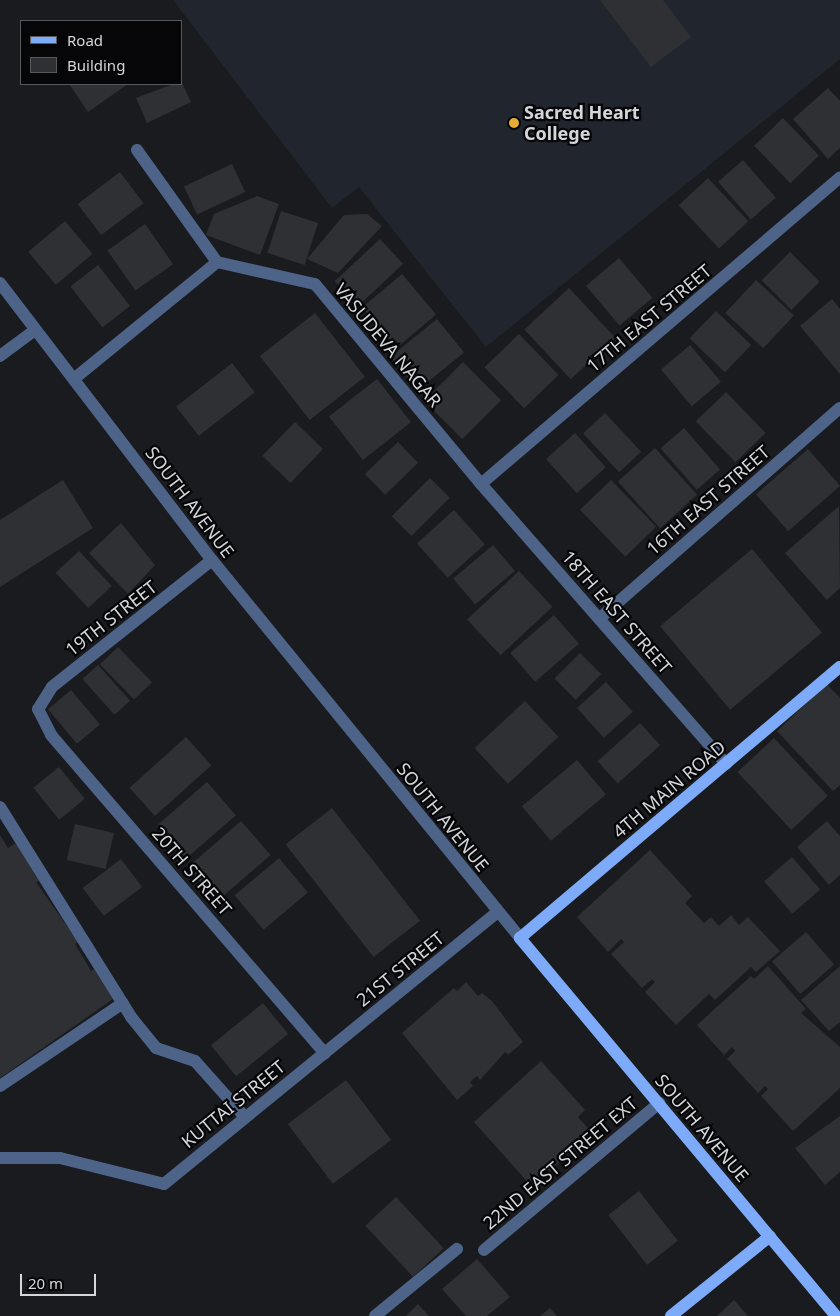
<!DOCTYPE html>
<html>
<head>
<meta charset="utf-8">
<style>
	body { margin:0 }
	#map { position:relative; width:840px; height:1316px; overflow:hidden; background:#191b1f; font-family:"Noto Sans",sans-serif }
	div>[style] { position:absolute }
	.built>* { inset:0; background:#20252e }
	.building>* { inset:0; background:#2e3034; transform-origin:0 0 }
	.minor>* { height:12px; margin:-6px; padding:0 6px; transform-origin:6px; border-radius:6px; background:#4d6388 }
	.major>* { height:12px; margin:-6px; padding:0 6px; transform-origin:6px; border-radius:6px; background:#7eabf9 }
	.dots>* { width:14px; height:14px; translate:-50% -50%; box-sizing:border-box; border:2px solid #060608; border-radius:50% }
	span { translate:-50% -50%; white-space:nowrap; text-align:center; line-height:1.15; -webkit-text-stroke:4.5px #060608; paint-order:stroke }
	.poi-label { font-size:18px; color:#d4d6d9; font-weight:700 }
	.left { translate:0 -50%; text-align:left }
	.street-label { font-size:18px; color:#d4d6d9 }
	.legend { position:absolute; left:20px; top:20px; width:162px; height:65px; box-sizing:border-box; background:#060608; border:1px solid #58595c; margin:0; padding:6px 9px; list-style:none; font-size:15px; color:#d4d6d9 }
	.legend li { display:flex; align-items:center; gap:10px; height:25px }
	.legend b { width:25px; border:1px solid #58595c }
	.scale { position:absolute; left:20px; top:1274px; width:76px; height:22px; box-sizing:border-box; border:2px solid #d4d6d9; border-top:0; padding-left:6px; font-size:15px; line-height:18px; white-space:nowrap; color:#d4d6d9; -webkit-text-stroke:4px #060608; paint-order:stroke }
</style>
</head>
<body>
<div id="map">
	<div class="built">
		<div style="clip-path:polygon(173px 0,840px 0,840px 59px,486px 347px,359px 187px,332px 208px)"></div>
	</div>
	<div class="building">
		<div style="clip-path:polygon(600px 0,663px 0,691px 37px,651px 67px)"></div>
		<div style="clip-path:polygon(181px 81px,191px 102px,147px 123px,136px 98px)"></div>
		<div style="clip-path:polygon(69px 84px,128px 84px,88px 112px)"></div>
		<div style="clip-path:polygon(828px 88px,840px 101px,840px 148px,828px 159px,793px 119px)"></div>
		<div style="left:783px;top:118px;width:52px;height:40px;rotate:46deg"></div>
		<div style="left:743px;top:160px;width:50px;height:33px;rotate:49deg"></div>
		<div style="left:232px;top:164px;width:31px;height:53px;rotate:65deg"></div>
		<div style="left:120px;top:172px;width:39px;height:53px;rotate:53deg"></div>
		<div style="left:708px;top:178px;width:59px;height:40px;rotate:47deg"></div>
		<div style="clip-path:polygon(257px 196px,279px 204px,260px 255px,206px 235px,214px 214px)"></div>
		<div style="left:281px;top:211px;width:39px;height:44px;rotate:18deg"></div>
		<div style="clip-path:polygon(367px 214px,382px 226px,338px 273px,307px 259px,344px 215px)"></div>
		<div style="left:65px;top:221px;width:43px;height:48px;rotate:50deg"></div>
		<div style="left:145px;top:224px;width:49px;height:46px;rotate:55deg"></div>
		<div style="left:380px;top:239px;width:34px;height:62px;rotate:47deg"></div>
		<div style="left:790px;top:252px;width:42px;height:40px;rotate:45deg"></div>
		<div style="left:619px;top:258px;width:52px;height:43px;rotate:50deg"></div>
		<div style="left:98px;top:265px;width:52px;height:35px;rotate:52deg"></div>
		<div style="left:402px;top:274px;width:53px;height:52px;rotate:50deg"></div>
		<div style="left:756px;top:280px;width:52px;height:45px;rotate:43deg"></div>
		<div style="left:569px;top:288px;width:68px;height:61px;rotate:47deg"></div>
		<div style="clip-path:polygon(832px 299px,840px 309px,840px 374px,800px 326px)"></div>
		<div style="left:716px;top:311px;width:49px;height:38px;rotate:44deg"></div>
		<div style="left:315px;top:313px;width:81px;height:70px;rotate:52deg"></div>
		<div style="left:437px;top:319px;width:43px;height:60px;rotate:51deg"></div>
		<div style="left:519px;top:334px;width:57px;height:48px;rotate:46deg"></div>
		<div style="left:690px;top:345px;width:48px;height:38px;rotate:50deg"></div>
		<div style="left:463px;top:362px;width:54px;height:55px;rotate:45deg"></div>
		<div style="left:232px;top:363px;width:37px;height:71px;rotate:52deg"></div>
		<div style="left:377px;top:379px;width:55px;height:61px;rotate:52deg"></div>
		<div style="left:726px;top:392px;width:57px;height:42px;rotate:46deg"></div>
		<div style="left:605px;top:413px;width:53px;height:30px;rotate:47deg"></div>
		<div style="left:295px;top:422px;width:39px;height:47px;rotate:44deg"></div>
		<div style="left:684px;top:428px;width:55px;height:31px;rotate:49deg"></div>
		<div style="left:575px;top:433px;width:46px;height:39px;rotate:48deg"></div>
		<div style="left:398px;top:442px;width:29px;height:46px;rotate:46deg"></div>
		<div style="left:655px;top:448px;width:63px;height:50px;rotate:48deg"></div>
		<div style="left:808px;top:449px;width:49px;height:69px;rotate:49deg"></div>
		<div style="left:430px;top:478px;width:28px;height:54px;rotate:45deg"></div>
		<div style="clip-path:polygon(63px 480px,93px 528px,0 587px,0 520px)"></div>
		<div style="left:611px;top:480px;width:65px;height:43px;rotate:46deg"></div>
		<div style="clip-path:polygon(839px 506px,840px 588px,827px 600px,785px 553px)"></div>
		<div style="left:454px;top:510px;width:46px;height:50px;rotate:48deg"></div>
		<div style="clip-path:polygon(121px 523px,155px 565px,128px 594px,89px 553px)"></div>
		<div style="left:493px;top:545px;width:34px;height:52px;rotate:50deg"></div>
		<div style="left:752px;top:549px;width:109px;height:120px;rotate:50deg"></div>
		<div style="left:79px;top:551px;width:48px;height:32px;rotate:47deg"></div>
		<div style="left:519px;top:571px;width:49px;height:71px;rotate:47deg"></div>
		<div style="left:554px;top:615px;width:38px;height:58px;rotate:49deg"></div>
		<div style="left:118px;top:647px;width:49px;height:25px;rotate:46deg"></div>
		<div style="left:580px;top:653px;width:30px;height:36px;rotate:45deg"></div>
		<div style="left:98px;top:665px;width:48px;height:21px;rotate:48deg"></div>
		<div style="left:606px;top:682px;width:40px;height:39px;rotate:48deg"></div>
		<div style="clip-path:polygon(827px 684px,840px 698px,840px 785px,833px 791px,777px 731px)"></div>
		<div style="left:71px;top:690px;width:45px;height:30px;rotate:50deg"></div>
		<div style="left:525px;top:701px;width:49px;height:69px;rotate:47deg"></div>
		<div style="left:640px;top:723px;width:30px;height:57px;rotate:48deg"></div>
		<div style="left:186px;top:737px;width:38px;height:76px;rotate:48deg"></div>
		<div style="left:774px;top:738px;width:79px;height:50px;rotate:47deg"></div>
		<div style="left:577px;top:760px;width:45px;height:72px;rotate:50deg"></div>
		<div style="left:59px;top:767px;width:41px;height:33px;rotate:51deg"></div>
		<div style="left:207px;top:782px;width:44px;height:66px;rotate:49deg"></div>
		<div style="left:332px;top:808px;width:143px;height:59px;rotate:52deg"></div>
		<div style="left:241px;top:821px;width:45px;height:71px;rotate:49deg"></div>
		<div style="clip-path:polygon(827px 821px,840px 836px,840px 875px,829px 885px,797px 847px)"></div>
		<div style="left:75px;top:824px;width:40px;height:37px;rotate:13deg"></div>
		<div style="clip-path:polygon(0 835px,8px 848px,16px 843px,39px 881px,36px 882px,78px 942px,75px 944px,91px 971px,94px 969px,113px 999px,0 1078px)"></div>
		<div style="clip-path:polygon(650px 850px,692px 896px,685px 903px,704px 923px,711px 917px,719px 926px,731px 915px,739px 925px,748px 917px,780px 951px,756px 972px,751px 967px,715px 1000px,709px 994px,676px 1025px,645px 992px,655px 982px,652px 979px,642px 988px,611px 954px,624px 942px,621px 939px,608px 952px,577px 917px)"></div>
		<div style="left:792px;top:857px;width:43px;height:37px;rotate:49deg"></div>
		<div style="left:279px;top:858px;width:45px;height:58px;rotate:50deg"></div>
		<div style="left:121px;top:859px;width:35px;height:48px;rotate:53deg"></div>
		<div style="left:806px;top:932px;width:43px;height:45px;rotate:49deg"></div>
		<div style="clip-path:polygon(768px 966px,806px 1009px,801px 1013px,840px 1047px,840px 1088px,793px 1131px,761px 1096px,768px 1089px,765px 1086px,758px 1093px,727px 1059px,735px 1051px,732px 1047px,724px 1055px,697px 1025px,751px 976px,754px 979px)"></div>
		<div style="clip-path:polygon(840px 966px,840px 1022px,829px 1031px,801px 1000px)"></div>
		<div style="clip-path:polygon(466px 982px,478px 996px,482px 993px,492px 1001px,523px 1042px,508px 1055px,505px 1052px,480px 1080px,477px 1076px,470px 1082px,473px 1086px,457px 1100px,402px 1033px,454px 988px,457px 991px)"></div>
		<div style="left:263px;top:1003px;width:40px;height:67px;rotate:51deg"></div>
		<div style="clip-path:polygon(541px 1061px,585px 1110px,578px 1117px,592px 1133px,532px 1187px,474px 1122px)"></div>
		<div style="left:346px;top:1080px;width:75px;height:73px;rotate:53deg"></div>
		<div style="clip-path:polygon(840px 1116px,840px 1172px,825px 1185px,795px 1148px)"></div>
		<div style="left:639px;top:1191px;width:63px;height:39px;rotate:52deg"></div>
		<div style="left:396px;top:1197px;width:70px;height:42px;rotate:47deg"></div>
		<div style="clip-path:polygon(477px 1259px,510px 1297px,487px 1316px,466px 1316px,442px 1289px)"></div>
		<div style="clip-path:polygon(734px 1300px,748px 1316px,717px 1316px)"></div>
		<div style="clip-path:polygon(418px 1304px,429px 1316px,406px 1316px)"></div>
		<div style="clip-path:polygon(550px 1308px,557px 1316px,540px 1316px)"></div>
	</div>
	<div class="minor">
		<div style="left:137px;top:150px;width:138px;rotate:54.5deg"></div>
		<div style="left:0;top:283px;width:349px;rotate:52.6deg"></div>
		<div style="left:212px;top:560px;width:488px;rotate:50.8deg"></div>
		<div style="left:0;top:356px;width:44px;rotate:-36.6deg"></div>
		<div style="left:75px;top:378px;width:183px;rotate:-39.2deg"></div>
		<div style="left:217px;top:262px;width:100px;rotate:12.7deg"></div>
		<div style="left:315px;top:284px;width:260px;rotate:50.3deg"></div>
		<div style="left:481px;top:484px;width:372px;rotate:48.8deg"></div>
		<div style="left:481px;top:484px;width:472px;rotate:-40.5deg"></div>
		<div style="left:212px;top:560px;width:204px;rotate:141.6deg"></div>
		<div style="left:52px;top:687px;width:26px;rotate:122deg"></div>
		<div style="left:38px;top:709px;width:29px;rotate:63deg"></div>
		<div style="left:51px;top:735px;width:420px;rotate:49.3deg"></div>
		<div style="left:600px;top:618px;width:319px;rotate:-41.2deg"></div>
		<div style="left:0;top:807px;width:248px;rotate:58deg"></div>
		<div style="left:131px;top:1017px;width:40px;rotate:51deg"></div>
		<div style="left:156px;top:1048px;width:41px;rotate:18.4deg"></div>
		<div style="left:195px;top:1061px;width:74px;rotate:48.3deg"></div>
		<div style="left:0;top:1086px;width:148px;rotate:-34deg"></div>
		<div style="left:0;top:1158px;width:60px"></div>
		<div style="left:60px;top:1158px;width:107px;rotate:14deg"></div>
		<div style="left:164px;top:1184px;width:430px;rotate:-39.2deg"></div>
		<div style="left:484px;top:1250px;width:229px;rotate:-40deg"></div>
		<div style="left:375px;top:1316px;width:106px;rotate:-39.3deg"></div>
	</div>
	<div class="major">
		<div style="left:671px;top:1316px;width:127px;rotate:-38.9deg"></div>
		<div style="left:836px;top:1316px;width:493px;rotate:-129.9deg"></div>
		<div style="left:520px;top:938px;width:419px;rotate:-40.3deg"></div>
	</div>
	<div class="dots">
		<div style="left:514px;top:123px;background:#e6ac36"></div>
	</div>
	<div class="poi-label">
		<span class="left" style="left:524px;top:123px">Sacred Heart<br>College</span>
	</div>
	<div class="street-label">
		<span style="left:649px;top:318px;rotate:-40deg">17TH EAST STREET</span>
		<span style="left:388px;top:345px;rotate:50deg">VASUDEVA NAGAR</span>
		<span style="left:708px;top:500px;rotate:-41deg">16TH EAST STREET</span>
		<span style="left:190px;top:502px;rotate:53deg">SOUTH AVENUE</span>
		<span style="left:617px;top:612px;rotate:49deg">18TH EAST STREET</span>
		<span style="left:111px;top:618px;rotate:-38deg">19TH STREET</span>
		<span style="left:669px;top:789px;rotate:-40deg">4TH MAIN ROAD</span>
		<span style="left:443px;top:817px;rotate:51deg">SOUTH AVENUE</span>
		<span style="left:192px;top:871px;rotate:49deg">20TH STREET</span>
		<span style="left:400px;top:969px;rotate:-39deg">21ST STREET</span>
		<span style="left:233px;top:1104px;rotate:-39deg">KUTTAI STREET</span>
		<span style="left:702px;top:1128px;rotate:50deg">SOUTH AVENUE</span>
		<span style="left:560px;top:1163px;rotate:-40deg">22ND EAST STREET EXT</span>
	</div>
	<ul class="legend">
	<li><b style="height:6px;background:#7eabf9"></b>Road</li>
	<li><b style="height:14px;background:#2e3034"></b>Building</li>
	</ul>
	<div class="scale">20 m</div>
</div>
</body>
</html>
